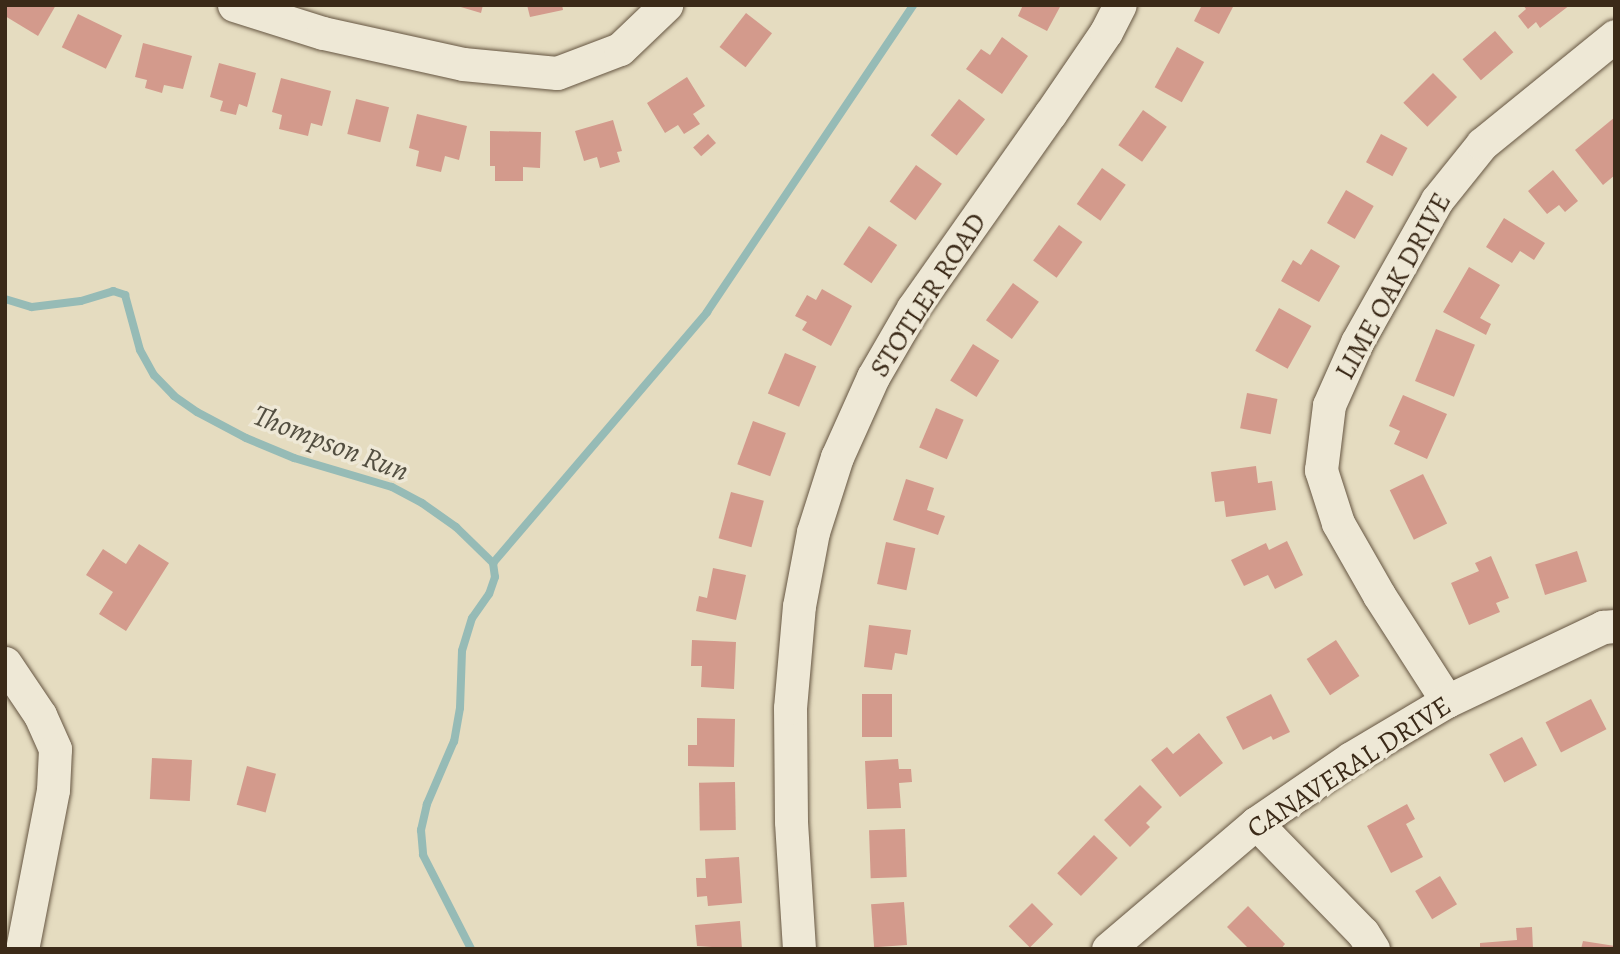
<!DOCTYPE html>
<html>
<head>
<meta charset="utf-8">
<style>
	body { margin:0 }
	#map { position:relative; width:1620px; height:954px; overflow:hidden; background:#e5dcc0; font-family:Alegreya,serif }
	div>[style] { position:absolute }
	.stream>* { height:8px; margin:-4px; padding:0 4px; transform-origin:4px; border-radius:4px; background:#96bbb6 }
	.building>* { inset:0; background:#d39a8c; transform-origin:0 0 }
	.roads { filter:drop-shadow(0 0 2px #665642) drop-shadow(0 0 2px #665642) }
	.minor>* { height:33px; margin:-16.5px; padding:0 16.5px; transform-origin:16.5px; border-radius:16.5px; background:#eee8d6 }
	span { translate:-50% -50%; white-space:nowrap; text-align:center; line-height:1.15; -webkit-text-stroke:7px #eee8d6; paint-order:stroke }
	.street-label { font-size:28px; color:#3b2a18 }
	.water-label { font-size:30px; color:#524e40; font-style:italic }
	.frame { position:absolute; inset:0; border:7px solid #3b2a18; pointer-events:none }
</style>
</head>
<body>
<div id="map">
	<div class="stream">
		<div style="left:5px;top:299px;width:28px;rotate:17deg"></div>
		<div style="left:32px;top:307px;width:49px;rotate:-7deg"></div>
		<div style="left:81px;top:301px;width:34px;rotate:-17deg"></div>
		<div style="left:113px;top:291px;width:13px;rotate:18deg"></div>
		<div style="left:125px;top:295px;width:57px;rotate:74.7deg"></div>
		<div style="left:140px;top:350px;width:29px;rotate:61deg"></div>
		<div style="left:154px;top:375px;width:29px;rotate:46deg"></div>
		<div style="left:174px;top:396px;width:28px;rotate:35deg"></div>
		<div style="left:197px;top:412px;width:55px;rotate:28deg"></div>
		<div style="left:246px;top:438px;width:52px;rotate:22.6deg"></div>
		<div style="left:294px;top:458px;width:102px;rotate:16.5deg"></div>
		<div style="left:392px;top:487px;width:34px;rotate:28deg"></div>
		<div style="left:422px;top:503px;width:42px;rotate:35.2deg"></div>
		<div style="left:456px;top:527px;width:52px;rotate:44.2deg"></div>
		<div style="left:493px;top:563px;width:14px;rotate:82deg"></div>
		<div style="left:495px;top:577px;width:18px;rotate:109deg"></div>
		<div style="left:489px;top:594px;width:29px;rotate:125deg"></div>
		<div style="left:472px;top:618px;width:34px;rotate:107deg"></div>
		<div style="left:462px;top:651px;width:57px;rotate:92deg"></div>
		<div style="left:460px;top:708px;width:34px;rotate:100deg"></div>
		<div style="left:454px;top:741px;width:69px;rotate:113.2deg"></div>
		<div style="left:427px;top:804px;width:27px;rotate:103deg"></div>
		<div style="left:421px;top:830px;width:25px;rotate:85deg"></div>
		<div style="left:423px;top:855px;width:106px;rotate:62.9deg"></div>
		<div style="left:493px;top:563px;width:330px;rotate:-49.5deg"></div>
		<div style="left:707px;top:312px;width:370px;rotate:-56.1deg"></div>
	</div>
	<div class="building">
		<div style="clip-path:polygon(5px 5px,56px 5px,38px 36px,5px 16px)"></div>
		<div style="clip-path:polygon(454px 5px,483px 5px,481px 13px)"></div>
		<div style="clip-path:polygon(527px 5px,562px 5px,563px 10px,530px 17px)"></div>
		<div style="clip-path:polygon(1023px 5px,1061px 5px,1047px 31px,1018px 16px)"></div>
		<div style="clip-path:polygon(1202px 5px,1234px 5px,1219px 34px,1194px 21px)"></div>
		<div style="clip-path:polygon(1523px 5px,1570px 5px,1540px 28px,1536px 22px,1528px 29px,1518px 16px,1526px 9px)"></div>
		<div style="left:746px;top:13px;width:33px;height:43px;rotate:38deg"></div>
		<div style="left:78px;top:14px;width:49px;height:37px;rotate:26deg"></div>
		<div style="left:1495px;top:31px;width:28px;height:43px;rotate:49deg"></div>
		<div style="clip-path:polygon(1002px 37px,1028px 56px,1002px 94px,966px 69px,981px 49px,990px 55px)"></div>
		<div style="clip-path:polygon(143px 43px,192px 56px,183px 89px,164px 85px,162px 93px,145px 88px,147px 80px,135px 77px)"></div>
		<div style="left:1177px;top:47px;width:31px;height:46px;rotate:29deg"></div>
		<div style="clip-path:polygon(219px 63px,256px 73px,247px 107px,239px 104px,236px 115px,220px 111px,223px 101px,210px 97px)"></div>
		<div style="left:1433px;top:73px;width:34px;height:42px;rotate:45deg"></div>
		<div style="clip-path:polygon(687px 77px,705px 106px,693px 114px,700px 124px,684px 134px,678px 125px,665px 133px,647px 103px)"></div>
		<div style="clip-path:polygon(281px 78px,331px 91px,322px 126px,311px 123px,308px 136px,279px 129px,282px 115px,272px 112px)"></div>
		<div style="left:356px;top:99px;width:34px;height:36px;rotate:14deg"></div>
		<div style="left:959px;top:99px;width:33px;height:46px;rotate:38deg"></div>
		<div style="left:1143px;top:110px;width:29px;height:43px;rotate:35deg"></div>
		<div style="clip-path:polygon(417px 114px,467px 126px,459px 160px,445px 156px,441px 172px,416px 166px,419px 151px,409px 148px)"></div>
		<div style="clip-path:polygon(1615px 117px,1615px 175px,1603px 185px,1575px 150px)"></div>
		<div style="clip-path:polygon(613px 120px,622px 151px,617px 152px,620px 162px,600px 168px,597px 157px,584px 161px,575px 131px)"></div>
		<div style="clip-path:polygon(490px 131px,541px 132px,540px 168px,523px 167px,523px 181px,495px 181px,495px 166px,490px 166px)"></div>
		<div style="left:708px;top:134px;width:12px;height:20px;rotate:48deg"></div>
		<div style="left:1381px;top:134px;width:30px;height:32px;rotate:28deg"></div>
		<div style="left:916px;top:165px;width:32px;height:45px;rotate:36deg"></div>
		<div style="left:1102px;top:168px;width:29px;height:44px;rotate:35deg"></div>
		<div style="clip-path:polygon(1553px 170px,1578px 201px,1565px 212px,1559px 205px,1547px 214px,1528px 191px)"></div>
		<div style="left:1346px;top:190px;width:32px;height:38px;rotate:30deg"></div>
		<div style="clip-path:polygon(1504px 218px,1545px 243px,1534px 260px,1520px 251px,1512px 263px,1486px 247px)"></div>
		<div style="left:1059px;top:225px;width:29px;height:44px;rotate:36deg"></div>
		<div style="left:869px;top:226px;width:34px;height:46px;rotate:34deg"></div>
		<div style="clip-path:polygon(1311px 249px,1340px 266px,1319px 302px,1281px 281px,1293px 260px,1301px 265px)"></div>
		<div style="clip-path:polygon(1469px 267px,1500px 285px,1480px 318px,1491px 324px,1486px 335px,1443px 312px)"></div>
		<div style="left:1013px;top:283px;width:32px;height:46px;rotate:36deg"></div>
		<div style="clip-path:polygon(822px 289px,852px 306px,831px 346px,802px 330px,807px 322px,795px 316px,807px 295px,816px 300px)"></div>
		<div style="left:1279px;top:308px;width:37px;height:49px;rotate:29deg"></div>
		<div style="left:1436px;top:329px;width:42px;height:56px;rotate:22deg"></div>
		<div style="left:973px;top:344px;width:31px;height:43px;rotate:32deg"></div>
		<div style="left:785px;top:353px;width:34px;height:44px;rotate:23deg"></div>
		<div style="left:1247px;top:393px;width:31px;height:36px;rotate:11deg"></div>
		<div style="clip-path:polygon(1403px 395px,1447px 414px,1427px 459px,1394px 444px,1400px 431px,1389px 426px)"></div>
		<div style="left:936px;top:408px;width:30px;height:43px;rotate:23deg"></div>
		<div style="left:753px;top:421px;width:35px;height:46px;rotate:20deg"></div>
		<div style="clip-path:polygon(1256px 466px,1258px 483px,1272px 481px,1276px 510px,1226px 517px,1224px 501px,1215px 502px,1211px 472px)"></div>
		<div style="left:1423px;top:474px;width:55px;height:37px;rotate:64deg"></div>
		<div style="clip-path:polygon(906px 479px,934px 488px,927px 510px,945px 516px,938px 535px,893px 520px)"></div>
		<div style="left:731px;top:492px;width:34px;height:48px;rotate:15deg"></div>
		<div style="clip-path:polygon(1287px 541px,1303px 575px,1275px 589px,1268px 575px,1244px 586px,1231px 560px,1266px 543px,1269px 550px)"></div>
		<div style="left:886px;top:542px;width:30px;height:43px;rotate:12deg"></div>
		<div style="clip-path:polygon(139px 544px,169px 563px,126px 631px,99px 614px,113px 592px,86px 575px,103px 549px,126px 564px)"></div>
		<div style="left:1577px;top:551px;width:32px;height:44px;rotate:72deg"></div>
		<div style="clip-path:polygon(1491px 556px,1509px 598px,1496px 603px,1500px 612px,1469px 625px,1451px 583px,1479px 571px,1475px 563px)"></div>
		<div style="clip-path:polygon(713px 568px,746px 575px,736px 620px,696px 611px,699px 596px,707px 598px)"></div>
		<div style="clip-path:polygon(869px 625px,911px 630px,907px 655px,895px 653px,892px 670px,864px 667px)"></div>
		<div style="clip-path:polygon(692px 640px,736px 642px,734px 689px,701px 687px,702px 666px,691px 666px)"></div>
		<div style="left:1336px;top:640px;width:43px;height:35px;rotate:57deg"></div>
		<div style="left:862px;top:694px;width:30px;height:43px"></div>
		<div style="clip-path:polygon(1271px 694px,1290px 732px,1273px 740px,1271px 736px,1243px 750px,1226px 717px)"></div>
		<div style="left:1591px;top:699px;width:34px;height:51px;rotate:63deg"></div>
		<div style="clip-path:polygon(697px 718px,735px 719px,734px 767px,688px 766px,688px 745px,697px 745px)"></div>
		<div style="clip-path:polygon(1199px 733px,1223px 763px,1180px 797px,1151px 760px,1167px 747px,1173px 754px)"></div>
		<div style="left:1522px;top:737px;width:32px;height:37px;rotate:62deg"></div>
		<div style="left:152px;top:758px;width:40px;height:41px;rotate:3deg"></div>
		<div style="clip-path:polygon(898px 759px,899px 769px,911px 769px,912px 782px,899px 783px,901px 808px,867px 809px,865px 761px)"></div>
		<div style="left:247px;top:766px;width:30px;height:40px;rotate:15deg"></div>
		<div style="left:735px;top:782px;width:48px;height:36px;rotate:89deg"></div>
		<div style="clip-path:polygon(1140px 785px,1162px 807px,1146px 823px,1150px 827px,1130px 847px,1104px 820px)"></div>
		<div style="clip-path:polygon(1407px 804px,1415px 819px,1406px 824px,1423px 857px,1391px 873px,1367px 826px)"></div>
		<div style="left:905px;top:829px;width:48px;height:36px;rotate:88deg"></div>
		<div style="left:1094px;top:835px;width:33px;height:53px;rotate:44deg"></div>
		<div style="clip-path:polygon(739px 857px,742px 903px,708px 906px,707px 896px,697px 897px,696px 878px,706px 878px,705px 859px)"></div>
		<div style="left:1440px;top:876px;width:33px;height:29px;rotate:59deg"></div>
		<div style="left:904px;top:902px;width:43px;height:33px;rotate:86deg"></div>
		<div style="left:1032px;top:903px;width:30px;height:33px;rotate:45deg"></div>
		<div style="clip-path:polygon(1248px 906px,1285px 944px,1281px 949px,1249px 949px,1227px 927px)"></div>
		<div style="clip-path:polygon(740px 921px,742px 949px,697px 946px,695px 925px)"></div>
		<div style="clip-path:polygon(1532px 927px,1533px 949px,1480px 949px,1480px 943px,1517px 940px,1516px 928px)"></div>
		<div style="clip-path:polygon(1583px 941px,1615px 946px,1615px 949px,1581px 949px)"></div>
	</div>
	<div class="roads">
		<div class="minor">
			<div style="left:234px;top:5px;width:93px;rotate:17.5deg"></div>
			<div style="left:323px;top:33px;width:143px;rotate:12.5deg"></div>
			<div style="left:463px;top:64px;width:94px;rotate:5.5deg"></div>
			<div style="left:557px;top:73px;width:67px;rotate:-20.9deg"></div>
			<div style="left:620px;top:49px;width:64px;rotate:-43.7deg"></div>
			<div style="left:5px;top:663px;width:63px;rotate:56.1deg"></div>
			<div style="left:40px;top:715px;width:37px;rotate:66deg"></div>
			<div style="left:55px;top:749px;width:41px;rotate:92.8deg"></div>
			<div style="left:53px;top:790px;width:162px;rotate:101deg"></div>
			<div style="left:1447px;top:701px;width:126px;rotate:-122.7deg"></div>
			<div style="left:1379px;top:595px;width:83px;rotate:-119.7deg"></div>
			<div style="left:1338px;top:523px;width:56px;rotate:-107.8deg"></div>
			<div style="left:1321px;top:470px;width:65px;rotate:-83deg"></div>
			<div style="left:1329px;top:405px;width:69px;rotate:-66deg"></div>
			<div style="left:1357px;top:342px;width:163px;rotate:-60.6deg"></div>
			<div style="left:1437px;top:200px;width:72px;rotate:-51.2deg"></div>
			<div style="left:1482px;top:144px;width:171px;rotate:-39.1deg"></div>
			<div style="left:1256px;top:823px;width:153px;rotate:45.8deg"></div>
			<div style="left:1363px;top:933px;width:19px;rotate:58deg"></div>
			<div style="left:799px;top:949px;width:128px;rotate:-93.6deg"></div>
			<div style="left:791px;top:821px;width:113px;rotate:-90.5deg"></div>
			<div style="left:790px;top:708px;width:102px;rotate:-85deg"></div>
			<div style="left:799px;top:606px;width:75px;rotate:-79.3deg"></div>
			<div style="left:813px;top:532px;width:79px;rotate:-72.3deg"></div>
			<div style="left:837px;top:457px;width:88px;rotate:-65.8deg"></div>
			<div style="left:873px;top:377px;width:80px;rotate:-59.9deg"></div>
			<div style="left:913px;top:308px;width:237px;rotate:-54.8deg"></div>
			<div style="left:1050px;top:114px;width:99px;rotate:-55.7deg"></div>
			<div style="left:1106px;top:32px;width:30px;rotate:-63deg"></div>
			<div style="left:1108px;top:949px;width:194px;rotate:-40.4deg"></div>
			<div style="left:1256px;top:823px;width:115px;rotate:-34.4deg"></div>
			<div style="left:1351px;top:758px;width:112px;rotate:-30.7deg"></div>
			<div style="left:1447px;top:701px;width:173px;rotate:-25.4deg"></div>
			<div style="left:1603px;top:627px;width:12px;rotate:-5deg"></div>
		</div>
	</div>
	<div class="street-label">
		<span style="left:1393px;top:286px;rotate:-61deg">LIME OAK DRIVE</span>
		<span style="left:928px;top:295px;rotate:-57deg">STOTLER ROAD</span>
		<span style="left:1349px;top:767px;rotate:-33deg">CANAVERAL DRIVE</span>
	</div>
	<div class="water-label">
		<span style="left:331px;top:443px;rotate:21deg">Thompson Run</span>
	</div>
	<div class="frame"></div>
</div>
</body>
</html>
